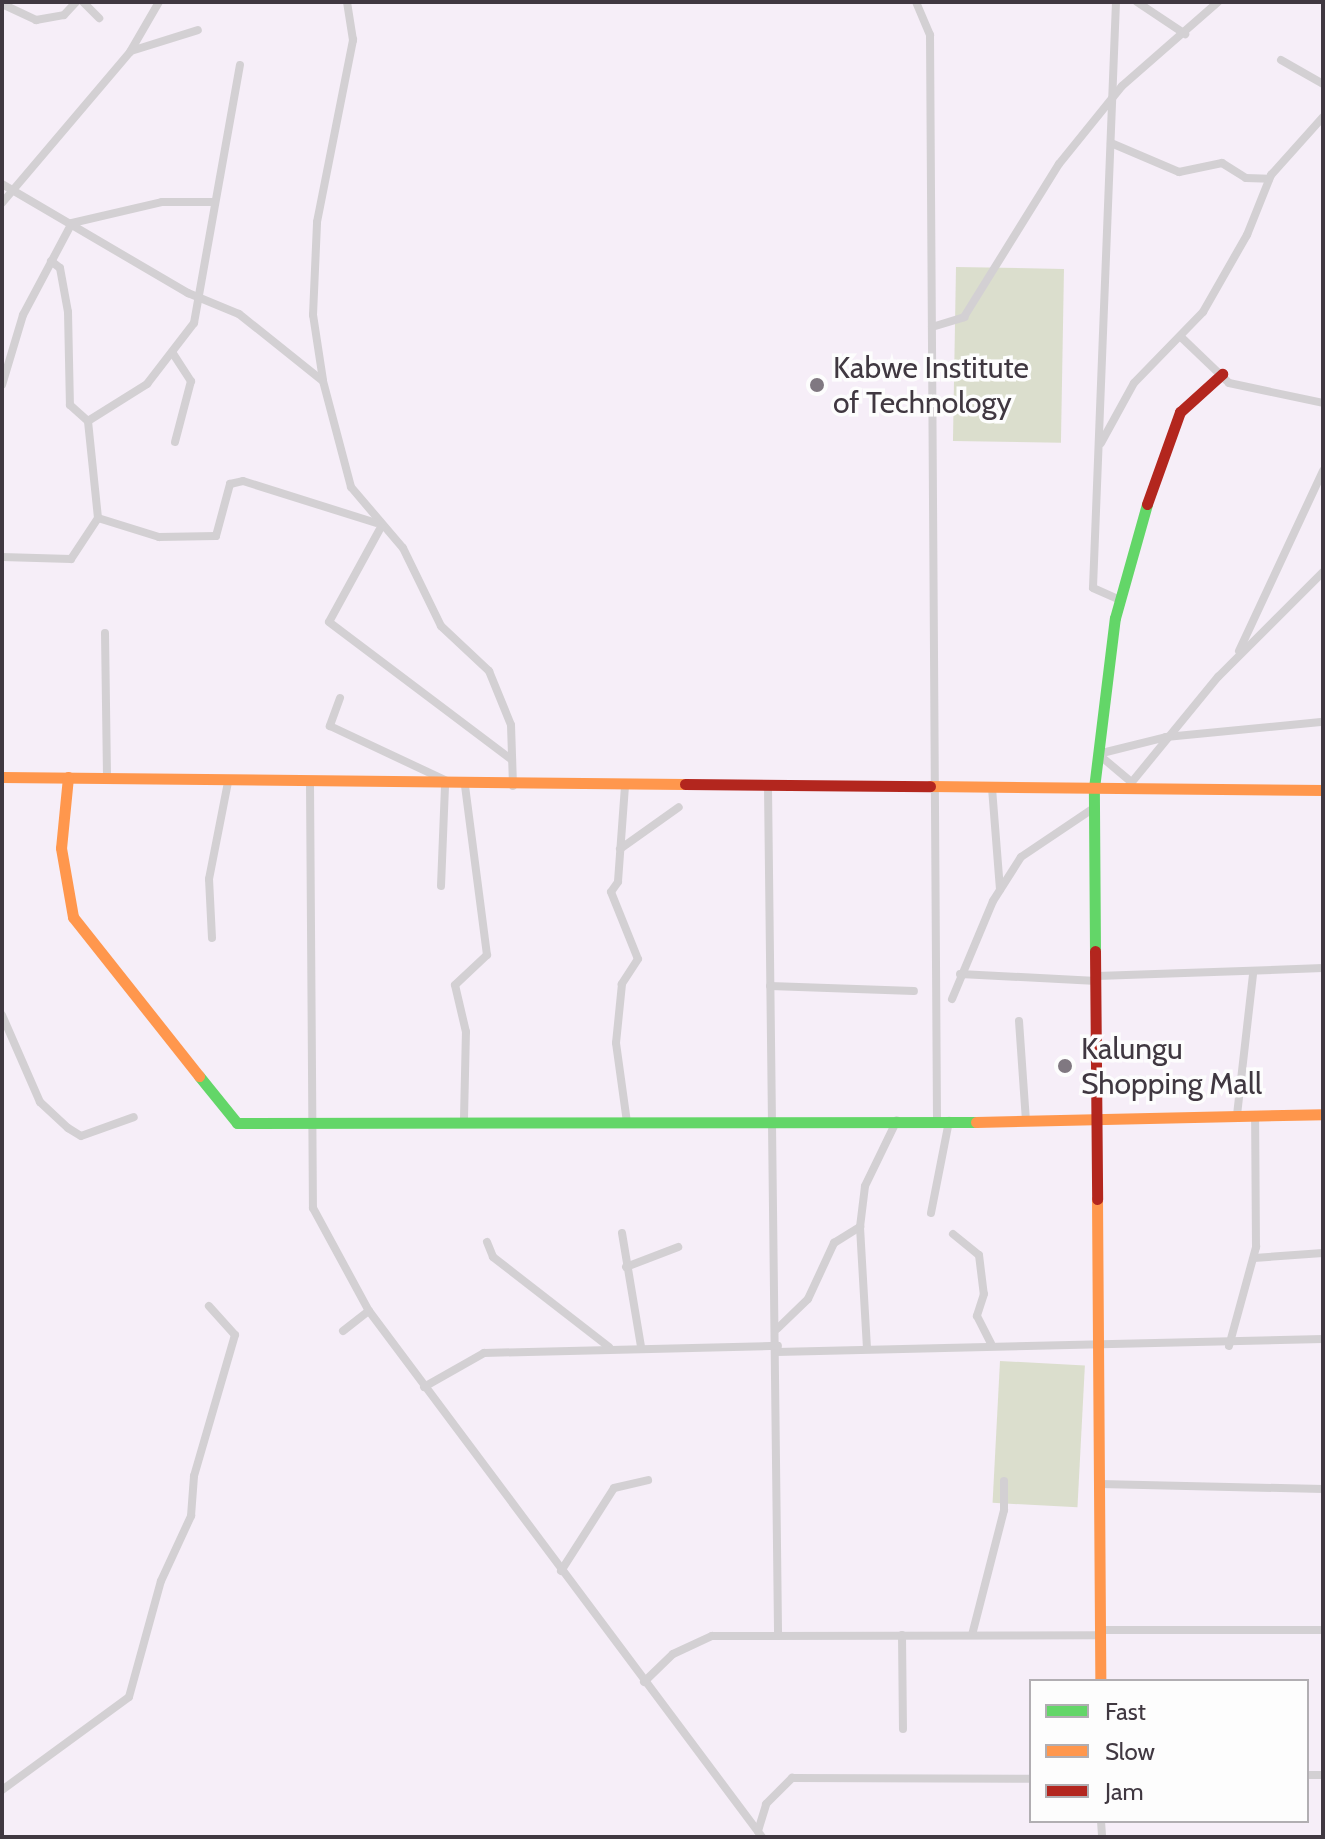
<!DOCTYPE html>
<html>
<head>
<meta charset="utf-8">
<style>
	body { margin:0 }
	#map { position:relative; width:1325px; height:1839px; overflow:hidden; background:#f6eef8; font-family:Cabin,sans-serif }
	div>[style] { position:absolute }
	.green>* { inset:0; background:#dbdecd; transform-origin:0 0 }
	.street>* { height:8px; margin:-4px; padding:0 4px; transform-origin:4px; border-radius:4px; background:#d3d0d3 }
	.fast>* { height:11px; margin:-5.5px; padding:0 5.5px; transform-origin:5.5px; border-radius:5.5px; background:#63d668 }
	.slow>* { height:11px; margin:-5.5px; padding:0 5.5px; transform-origin:5.5px; border-radius:5.5px; background:#ff974d }
	.jam>* { height:11px; margin:-5.5px; padding:0 5.5px; transform-origin:5.5px; border-radius:5.5px; background:#b3261e }
	.dots>* { width:22px; height:22px; translate:-50% -50%; box-sizing:border-box; border:4px solid #fdfdfd; border-radius:50% }
	span { translate:-50% -50%; white-space:nowrap; text-align:center; line-height:1.15; -webkit-text-stroke:7px #fdfdfd; paint-order:stroke }
	.poi-label { font-size:30px; color:#403841 }
	.left { translate:0 -50%; text-align:left }
	.frame { position:absolute; inset:0; border:4px solid #403841; pointer-events:none }
	.legend { position:absolute; left:1029px; top:1679px; width:280px; height:144px; box-sizing:border-box; background:#fdfdfd; border:2px solid #b1aeb2; margin:0; padding:10px 14px; list-style:none; font-size:24px; color:#403841 }
	.legend li { display:flex; align-items:center; gap:16px; height:40px }
	.legend b { width:40px; border:2px solid #b1aeb2 }
</style>
</head>
<body>
<div id="map">
	<div class="green">
		<div style="left:956px;top:267px;width:108px;height:174px;rotate:1deg"></div>
		<div style="left:1000px;top:1361px;width:85px;height:142px;rotate:3deg"></div>
	</div>
	<div class="street">
		<div style="left:83px;top:2px;width:23px;rotate:45deg"></div>
		<div style="left:916px;top:2px;width:36px;rotate:67deg"></div>
		<div style="left:930px;top:35px;width:1085px;rotate:89.63deg"></div>
		<div style="left:1116px;top:2px;width:586px;rotate:92.25deg"></div>
		<div style="left:1093px;top:588px;width:30px;rotate:24deg"></div>
		<div style="left:1137px;top:2px;width:58px;rotate:33.7deg"></div>
		<div style="left:2px;top:4px;width:38px;rotate:25deg"></div>
		<div style="left:36px;top:20px;width:28px;rotate:-10deg"></div>
		<div style="left:64px;top:15px;width:18px;rotate:-47deg"></div>
		<div style="left:131px;top:51px;width:70px;rotate:-17.4deg"></div>
		<div style="left:1281px;top:60px;width:48px;rotate:29.7deg"></div>
		<div style="left:1111px;top:143px;width:74px;rotate:23.1deg"></div>
		<div style="left:1179px;top:172px;width:44px;rotate:-11.8deg"></div>
		<div style="left:1222px;top:163px;width:28px;rotate:32deg"></div>
		<div style="left:1246px;top:178px;width:23px;rotate:2deg"></div>
		<div style="left:2px;top:184px;width:216px;rotate:30.4deg"></div>
		<div style="left:188px;top:293px;width:55px;rotate:22.4deg"></div>
		<div style="left:239px;top:314px;width:107px;rotate:38.6deg"></div>
		<div style="left:323px;top:381px;width:110px;rotate:75.2deg"></div>
		<div style="left:351px;top:487px;width:80px;rotate:49.6deg"></div>
		<div style="left:403px;top:548px;width:87px;rotate:64deg"></div>
		<div style="left:441px;top:626px;width:66px;rotate:43.2deg"></div>
		<div style="left:489px;top:671px;width:58px;rotate:67.8deg"></div>
		<div style="left:511px;top:725px;width:61px;rotate:88.1deg"></div>
		<div style="left:2px;top:203px;width:198px;rotate:-49.7deg"></div>
		<div style="left:130px;top:52px;width:58px;rotate:-59.9deg"></div>
		<div style="left:51px;top:261px;width:11px;rotate:38deg"></div>
		<div style="left:60px;top:268px;width:45px;rotate:79.7deg"></div>
		<div style="left:68px;top:312px;width:93px;rotate:88.8deg"></div>
		<div style="left:70px;top:405px;width:24px;rotate:42deg"></div>
		<div style="left:932px;top:327px;width:34px;rotate:-17deg"></div>
		<div style="left:964px;top:317px;width:180px;rotate:-58.2deg"></div>
		<div style="left:1059px;top:164px;width:100px;rotate:-51.1deg"></div>
		<div style="left:1122px;top:86px;width:128px;rotate:-41.2deg"></div>
		<div style="left:1181px;top:337px;width:66px;rotate:43.8deg"></div>
		<div style="left:1229px;top:383px;width:96px;rotate:12deg"></div>
		<div style="left:172px;top:352px;width:35px;rotate:57deg"></div>
		<div style="left:191px;top:381px;width:63px;rotate:104.7deg"></div>
		<div style="left:323px;top:380px;width:66px;rotate:-98.7deg"></div>
		<div style="left:313px;top:315px;width:93px;rotate:-87.5deg"></div>
		<div style="left:317px;top:222px;width:186px;rotate:-78.8deg"></div>
		<div style="left:353px;top:40px;width:38px;rotate:-99deg"></div>
		<div style="left:2px;top:385px;width:73px;rotate:-73.3deg"></div>
		<div style="left:23px;top:315px;width:104px;rotate:-62deg"></div>
		<div style="left:72px;top:223px;width:92px;rotate:-13.1deg"></div>
		<div style="left:162px;top:202px;width:52px"></div>
		<div style="left:1101px;top:443px;width:68px;rotate:-61.2deg"></div>
		<div style="left:1134px;top:383px;width:99px;rotate:-45.8deg"></div>
		<div style="left:1203px;top:312px;width:89px;rotate:-60.3deg"></div>
		<div style="left:1247px;top:235px;width:65px;rotate:-68.2deg"></div>
		<div style="left:1271px;top:175px;width:78px;rotate:-48.1deg"></div>
		<div style="left:98px;top:518px;width:98px;rotate:-95.9deg"></div>
		<div style="left:88px;top:421px;width:70px;rotate:-32.1deg"></div>
		<div style="left:147px;top:384px;width:77px;rotate:-52.4deg"></div>
		<div style="left:194px;top:323px;width:262px;rotate:-79.9deg"></div>
		<div style="left:381px;top:527px;width:108px;rotate:118.7deg"></div>
		<div style="left:329px;top:622px;width:229px;rotate:37deg"></div>
		<div style="left:2px;top:557px;width:69px;rotate:1.7deg"></div>
		<div style="left:71px;top:559px;width:49px;rotate:-56.6deg"></div>
		<div style="left:98px;top:518px;width:64px;rotate:17.3deg"></div>
		<div style="left:159px;top:537px;width:57px;rotate:-1deg"></div>
		<div style="left:216px;top:536px;width:54px;rotate:-74.9deg"></div>
		<div style="left:230px;top:484px;width:13px;rotate:-13deg"></div>
		<div style="left:243px;top:481px;width:139px;rotate:17.5deg"></div>
		<div style="left:105px;top:633px;width:145px;rotate:89.2deg"></div>
		<div style="left:1239px;top:651px;width:199px;rotate:-65deg"></div>
		<div style="left:340px;top:698px;width:30px;rotate:110deg"></div>
		<div style="left:330px;top:726px;width:129px;rotate:25.2deg"></div>
		<div style="left:1098px;top:754px;width:70px;rotate:-14deg"></div>
		<div style="left:1166px;top:737px;width:158px;rotate:-5.5deg"></div>
		<div style="left:1098px;top:754px;width:39px;rotate:40deg"></div>
		<div style="left:310px;top:784px;width:424px;rotate:89.6deg"></div>
		<div style="left:313px;top:1208px;width:117px;rotate:61.5deg"></div>
		<div style="left:369px;top:1311px;width:657px;rotate:53.23deg"></div>
		<div style="left:625px;top:786px;width:96px;rotate:94.2deg"></div>
		<div style="left:618px;top:882px;width:12px;rotate:125deg"></div>
		<div style="left:611px;top:892px;width:72px;rotate:68.1deg"></div>
		<div style="left:638px;top:959px;width:30px;rotate:123deg"></div>
		<div style="left:622px;top:984px;width:59px;rotate:95.8deg"></div>
		<div style="left:616px;top:1043px;width:80px;rotate:82.1deg"></div>
		<div style="left:768px;top:787px;width:847px;rotate:89.32deg"></div>
		<div style="left:992px;top:788px;width:102px;rotate:85.5deg"></div>
		<div style="left:1127px;top:788px;width:144px;rotate:-50.7deg"></div>
		<div style="left:1218px;top:677px;width:148px;rotate:-45deg"></div>
		<div style="left:620px;top:849px;width:72px;rotate:-35.4deg"></div>
		<div style="left:441px;top:886px;width:101px;rotate:-87.7deg"></div>
		<div style="left:212px;top:938px;width:59px;rotate:-92.9deg"></div>
		<div style="left:209px;top:879px;width:99px;rotate:-78.9deg"></div>
		<div style="left:960px;top:974px;width:137px;rotate:2.9deg"></div>
		<div style="left:1097px;top:976px;width:226px;rotate:-2deg"></div>
		<div style="left:770px;top:986px;width:144px;rotate:2deg"></div>
		<div style="left:952px;top:999px;width:106px;rotate:-67.3deg"></div>
		<div style="left:993px;top:901px;width:52px;rotate:-57.5deg"></div>
		<div style="left:1021px;top:857px;width:88px;rotate:-33.9deg"></div>
		<div style="left:2px;top:1015px;width:95px;rotate:66.4deg"></div>
		<div style="left:40px;top:1102px;width:38px;rotate:43deg"></div>
		<div style="left:68px;top:1128px;width:15px;rotate:32deg"></div>
		<div style="left:81px;top:1136px;width:56px;rotate:-19.7deg"></div>
		<div style="left:1019px;top:1021px;width:100px;rotate:86deg"></div>
		<div style="left:1237px;top:1115px;width:142px;rotate:-83.5deg"></div>
		<div style="left:464px;top:1118px;width:86px;rotate:-88.7deg"></div>
		<div style="left:466px;top:1032px;width:48px;rotate:-103.2deg"></div>
		<div style="left:455px;top:985px;width:44px;rotate:-43.2deg"></div>
		<div style="left:487px;top:955px;width:171px;rotate:-97.4deg"></div>
		<div style="left:931px;top:1213px;width:94px;rotate:-78.9deg"></div>
		<div style="left:860px;top:1227px;width:122px;rotate:86.7deg"></div>
		<div style="left:622px;top:1233px;width:115px;rotate:80.5deg"></div>
		<div style="left:953px;top:1234px;width:33px;rotate:39deg"></div>
		<div style="left:979px;top:1255px;width:39px;rotate:83deg"></div>
		<div style="left:984px;top:1294px;width:23px;rotate:108deg"></div>
		<div style="left:977px;top:1316px;width:31px;rotate:63deg"></div>
		<div style="left:487px;top:1242px;width:16px;rotate:68deg"></div>
		<div style="left:493px;top:1257px;width:147px;rotate:37.8deg"></div>
		<div style="left:1254px;top:1258px;width:69px;rotate:-4.1deg"></div>
		<div style="left:626px;top:1267px;width:56px;rotate:-21deg"></div>
		<div style="left:777px;top:1329px;width:43px;rotate:-44.1deg"></div>
		<div style="left:808px;top:1299px;width:62px;rotate:-65.1deg"></div>
		<div style="left:834px;top:1243px;width:31px;rotate:-32deg"></div>
		<div style="left:860px;top:1227px;width:41px;rotate:-83deg"></div>
		<div style="left:865px;top:1186px;width:73px;rotate:-64.1deg"></div>
		<div style="left:343px;top:1331px;width:33px;rotate:-38deg"></div>
		<div style="left:1229px;top:1346px;width:103px;rotate:-74.7deg"></div>
		<div style="left:1256px;top:1247px;width:132px;rotate:-90.4deg"></div>
		<div style="left:777px;top:1352px;width:546px;rotate:-1.36deg"></div>
		<div style="left:424px;top:1387px;width:69px;rotate:-29.5deg"></div>
		<div style="left:484px;top:1353px;width:294px;rotate:-1.4deg"></div>
		<div style="left:1100px;top:1484px;width:223px;rotate:1.3deg"></div>
		<div style="left:561px;top:1571px;width:98px;rotate:-57.4deg"></div>
		<div style="left:614px;top:1488px;width:35px;rotate:-13deg"></div>
		<div style="left:1100px;top:1630px;width:223px"></div>
		<div style="left:902px;top:1635px;width:94px;rotate:89.4deg"></div>
		<div style="left:972px;top:1635px;width:129px;rotate:-75.6deg"></div>
		<div style="left:1004px;top:1510px;width:29px;rotate:-90deg"></div>
		<div style="left:644px;top:1682px;width:40px;rotate:-44deg"></div>
		<div style="left:673px;top:1654px;width:43px;rotate:-24.8deg"></div>
		<div style="left:712px;top:1636px;width:388px;rotate:-0.1deg"></div>
		<div style="left:1307px;top:1775px;width:16px"></div>
		<div style="left:2px;top:1790px;width:157px;rotate:-36.2deg"></div>
		<div style="left:129px;top:1697px;width:120px;rotate:-74.6deg"></div>
		<div style="left:161px;top:1581px;width:72px;rotate:-65.2deg"></div>
		<div style="left:191px;top:1516px;width:40px;rotate:-85.7deg"></div>
		<div style="left:194px;top:1476px;width:147px;rotate:-73.8deg"></div>
		<div style="left:235px;top:1335px;width:39px;rotate:-132deg"></div>
		<div style="left:1101px;top:1821px;width:16px;rotate:86deg"></div>
		<div style="left:758px;top:1831px;width:28px;rotate:-73deg"></div>
		<div style="left:766px;top:1804px;width:37px;rotate:-45deg"></div>
		<div style="left:792px;top:1778px;width:239px;rotate:0.2deg"></div>
	</div>
	<div class="fast">
		<div style="left:1095px;top:951px;width:163px;rotate:-90.4deg"></div>
		<div style="left:1094px;top:788px;width:171px;rotate:-83deg"></div>
		<div style="left:1115px;top:618px;width:118px;rotate:-74.3deg"></div>
		<div style="left:199px;top:1076px;width:60px;rotate:51deg"></div>
		<div style="left:237px;top:1123px;width:739px;rotate:-0.08deg"></div>
	</div>
	<div class="slow">
		<div style="left:2px;top:777px;width:683px;rotate:0.59deg"></div>
		<div style="left:68px;top:777px;width:71px;rotate:95.6deg"></div>
		<div style="left:61px;top:848px;width:70px;rotate:80.1deg"></div>
		<div style="left:73px;top:917px;width:203px;rotate:51.6deg"></div>
		<div style="left:930px;top:786px;width:393px;rotate:0.6deg"></div>
		<div style="left:976px;top:1122px;width:347px;rotate:-1.3deg"></div>
		<div style="left:1097px;top:1199px;width:482px;rotate:89.6deg"></div>
	</div>
	<div class="jam">
		<div style="left:1147px;top:504px;width:98px;rotate:-70.3deg"></div>
		<div style="left:1180px;top:412px;width:57px;rotate:-42.1deg"></div>
		<div style="left:685px;top:784px;width:245px;rotate:0.5deg"></div>
		<div style="left:1095px;top:951px;width:248px;rotate:89.5deg"></div>
	</div>
	<div class="dots">
		<div style="left:817px;top:385px;background:#807881"></div>
		<div style="left:1065px;top:1066px;background:#807881"></div>
	</div>
	<div class="poi-label">
		<span class="left" style="left:833px;top:385px">Kabwe Institute<br>of Technology</span>
		<span class="left" style="left:1081px;top:1066px">Kalungu<br>Shopping Mall</span>
	</div>
	<div class="frame"></div>
	<ul class="legend">
	<li><b style="height:10px;background:#63d668"></b>Fast</li>
	<li><b style="height:10px;background:#ff974d"></b>Slow</li>
	<li><b style="height:10px;background:#b3261e"></b>Jam</li>
	</ul>
</div>
</body>
</html>
